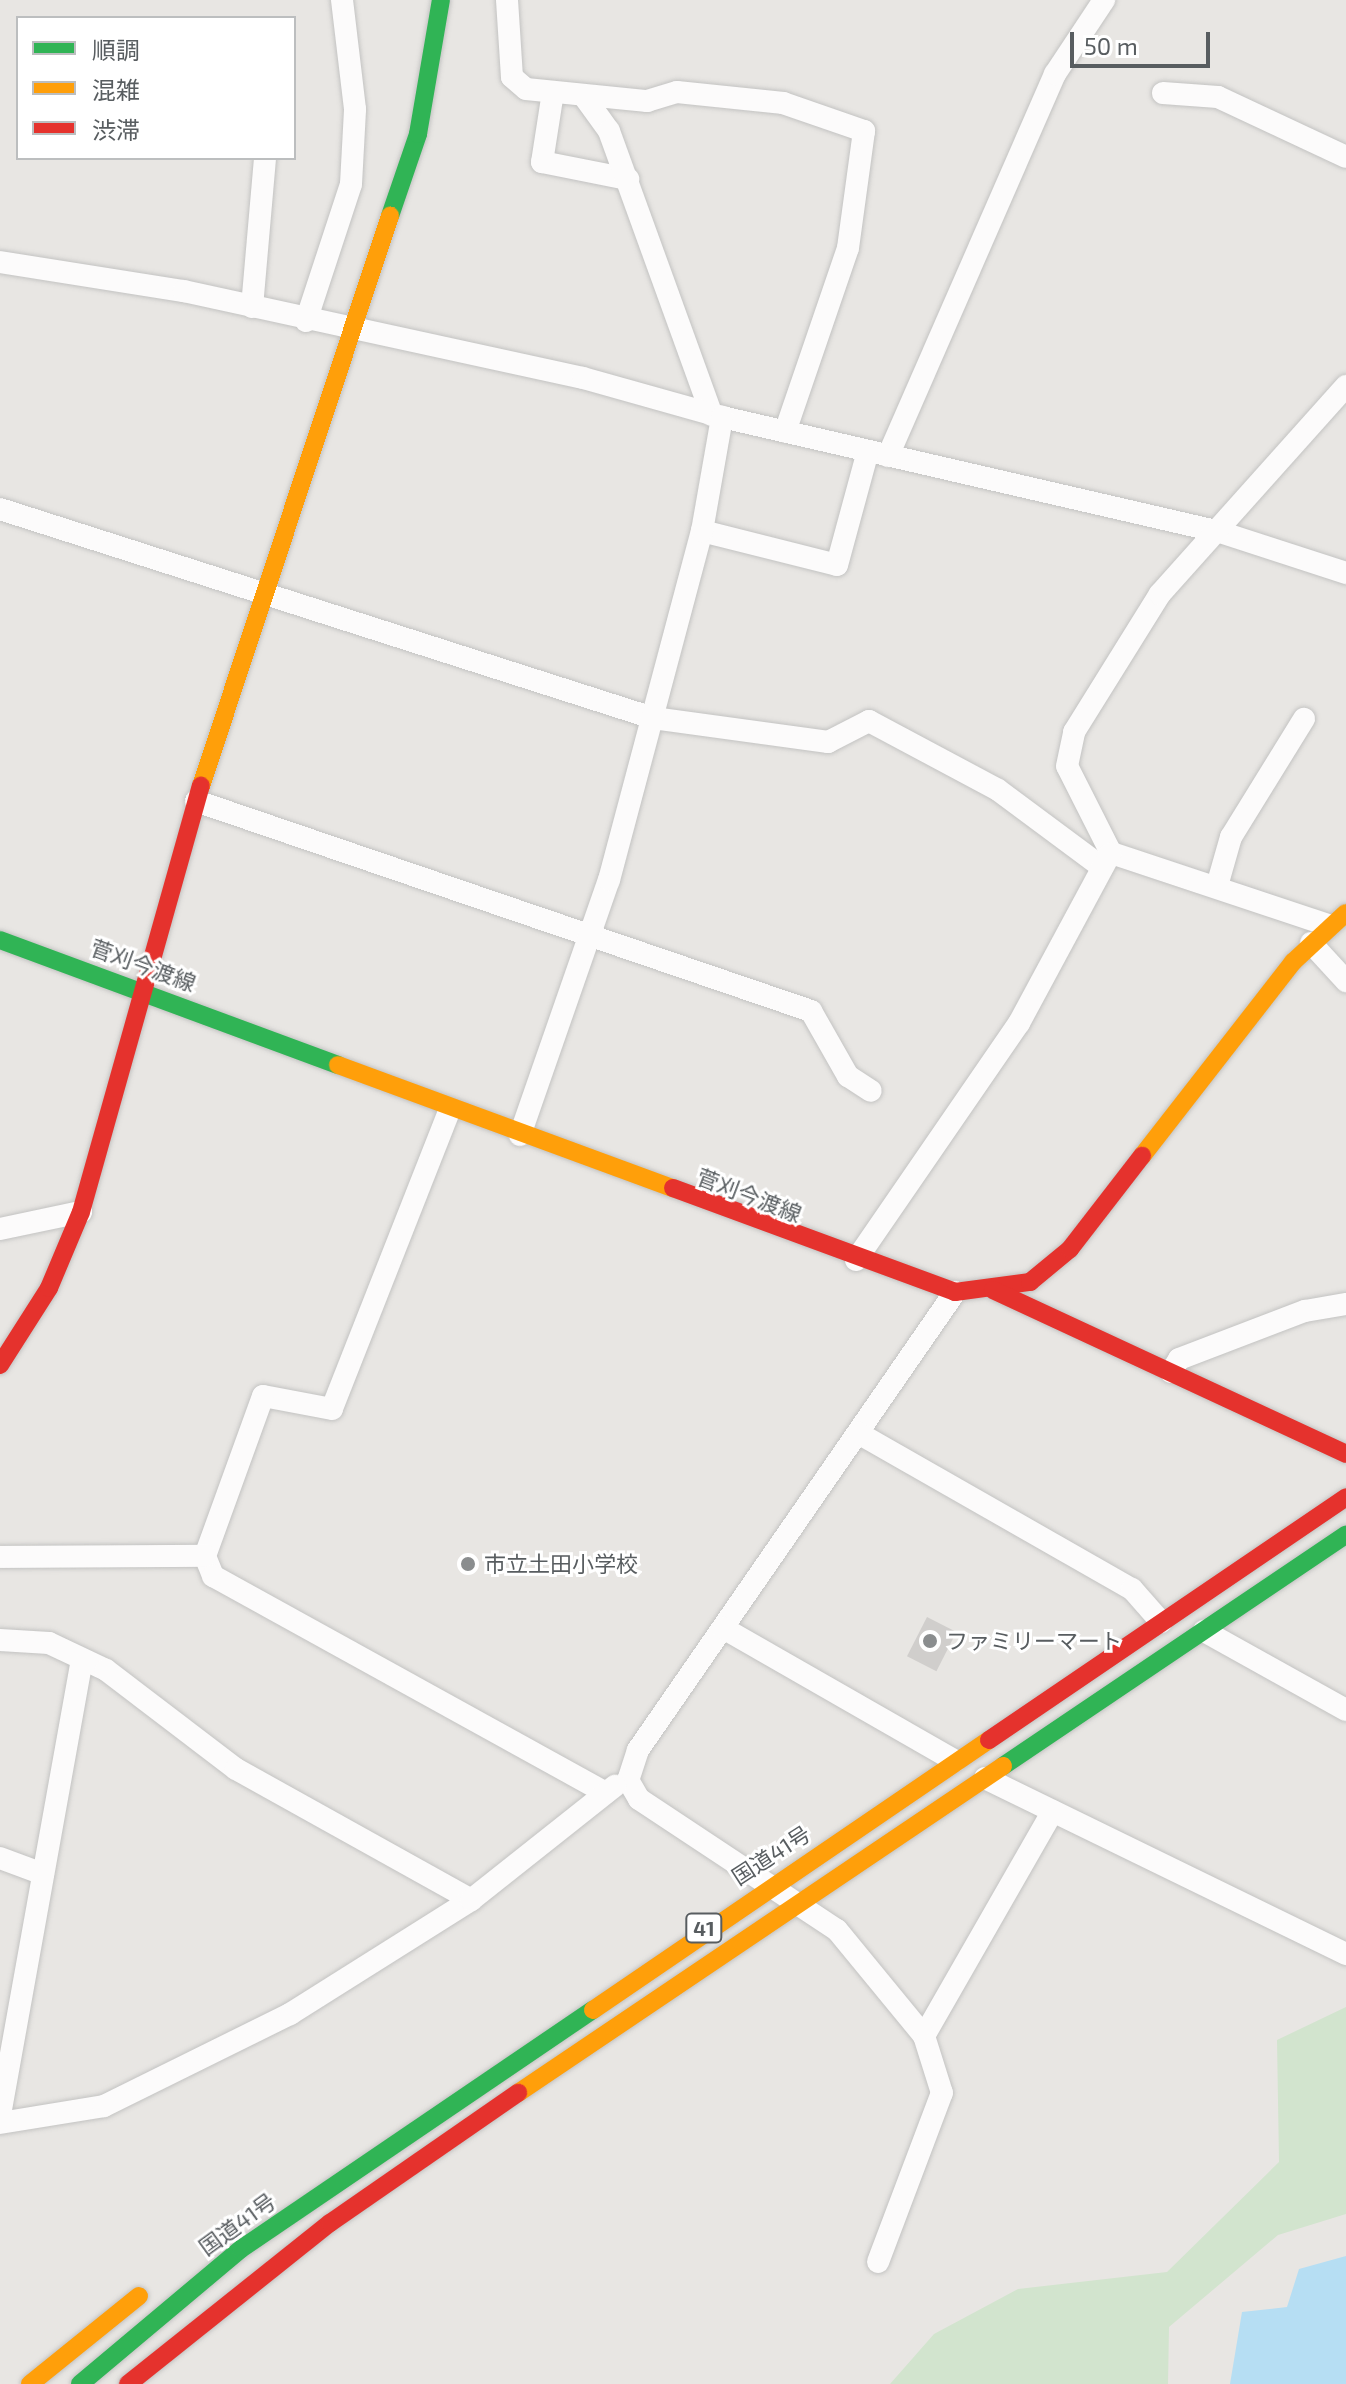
<!DOCTYPE html>
<html>
<head>
<meta charset="utf-8">
<style>
	body { margin:0 }
	#map { position:relative; width:1346px; height:2384px; overflow:hidden; background:#e8e6e3; font-family:"Exo 2","Noto Sans JP",sans-serif }
	div>[style] { position:absolute }
	.green>* { inset:0; background:#d2e4ce }
	.water>* { inset:0; background:#b6def3 }
	.building>* { inset:0; background:#d0cecc; transform-origin:0 0 }
	.roads { filter:drop-shadow(0 0 2px #c3c3c2) drop-shadow(0 0 2px #c3c3c2) }
	.street>* { height:22px; margin:-11px; padding:0 11px; transform-origin:11px; border-radius:11px; background:#fcfbfb }
	.fast>* { height:18px; margin:-9px; padding:0 9px; transform-origin:9px; border-radius:9px; background:#30b455 }
	.slow>* { height:18px; margin:-9px; padding:0 9px; transform-origin:9px; border-radius:9px; background:#ff9f0a }
	.jam>* { height:18px; margin:-9px; padding:0 9px; transform-origin:9px; border-radius:9px; background:#e5322d }
	.dots>* { width:22px; height:22px; translate:-50% -50%; box-sizing:border-box; border:4px solid #fff; border-radius:50% }
	span { translate:-50% -50%; white-space:nowrap; text-align:center; line-height:1.15; -webkit-text-stroke:6px #fff; paint-order:stroke }
	.shield-label span { padding:2px 6px; background:#fff; border:2px solid; border-radius:6px; -webkit-text-stroke-width:0 }
	.shield-label { font-size:20px; color:#585d60; font-weight:700 }
	.street-label { font-size:22px; color:#585d60 }
	.poi-label { font-size:22px; color:#585d60 }
	.left { translate:0 -50%; text-align:left }
	.legend { position:absolute; left:16px; top:16px; width:280px; height:144px; box-sizing:border-box; background:#fff; border:2px solid #bcbebf; margin:0; padding:10px 14px; list-style:none; font-size:24px; color:#585d60 }
	.legend li { display:flex; align-items:center; gap:16px; height:40px }
	.legend b { width:40px; border:2px solid #bcbebf }
	.scale { position:absolute; left:1070px; top:32px; width:140px; height:36px; box-sizing:border-box; border:4px solid #585d60; border-top:0; padding-left:10px; font-size:24px; line-height:28px; white-space:nowrap; color:#585d60; -webkit-text-stroke:6px #fff; paint-order:stroke }
</style>
</head>
<body>
<div id="map">
	<div class="green">
		<div style="clip-path:polygon(1346px 2007px,1346px 2214px,1278px 2235px,1169px 2327px,1168px 2384px,890px 2384px,934px 2334px,1018px 2289px,1167px 2272px,1279px 2162px,1277px 2040px)"></div>
	</div>
	<div class="water">
		<div style="clip-path:polygon(1346px 2256px,1346px 2384px,1230px 2384px,1242px 2312px,1287px 2307px,1299px 2269px)"></div>
	</div>
	<div class="building">
		<div style="left:927px;top:1617px;width:33px;height:44px;rotate:27deg"></div>
	</div>
	<div class="roads">
		<div class="street">
			<div style="left:507px;top:0;width:77px;rotate:86.3deg"></div>
			<div style="left:512px;top:77px;width:18px;rotate:41deg"></div>
			<div style="left:526px;top:89px;width:122px;rotate:5.7deg"></div>
			<div style="left:647px;top:101px;width:31px;rotate:-17deg"></div>
			<div style="left:677px;top:92px;width:107px;rotate:5.9deg"></div>
			<div style="left:783px;top:103px;width:86px;rotate:19.1deg"></div>
			<div style="left:864px;top:131px;width:118px;rotate:97.8deg"></div>
			<div style="left:848px;top:248px;width:194px;rotate:108.9deg"></div>
			<div style="left:553px;top:92px;width:71px;rotate:98.9deg"></div>
			<div style="left:542px;top:162px;width:88px;rotate:11.2deg"></div>
			<div style="left:1163px;top:93px;width:55px;rotate:4.2deg"></div>
			<div style="left:1218px;top:97px;width:141px;rotate:25.1deg"></div>
			<div style="left:583px;top:95px;width:44px;rotate:54.2deg"></div>
			<div style="left:609px;top:131px;width:302px;rotate:70.1deg"></div>
			<div style="left:0;top:262px;width:186px;rotate:9deg"></div>
			<div style="left:184px;top:291px;width:408px;rotate:12.3deg"></div>
			<div style="left:583px;top:378px;width:144px;rotate:15.7deg"></div>
			<div style="left:722px;top:417px;width:511px;rotate:13deg"></div>
			<div style="left:1220px;top:532px;width:133px;rotate:18deg"></div>
			<div style="left:252px;top:307px;width:150px;rotate:-85deg"></div>
			<div style="left:306px;top:321px;width:144px;rotate:-71.8deg"></div>
			<div style="left:351px;top:184px;width:75px;rotate:-86.9deg"></div>
			<div style="left:355px;top:109px;width:110px;rotate:-96.8deg"></div>
			<div style="left:888px;top:456px;width:417px;rotate:-66.4deg"></div>
			<div style="left:1055px;top:74px;width:89px;rotate:-56.5deg"></div>
			<div style="left:0;top:509px;width:686px;rotate:17.75deg"></div>
			<div style="left:653px;top:718px;width:177px;rotate:7.8deg"></div>
			<div style="left:828px;top:742px;width:46px;rotate:-27.1deg"></div>
			<div style="left:869px;top:721px;width:146px;rotate:28.1deg"></div>
			<div style="left:998px;top:790px;width:126px;rotate:36.6deg"></div>
			<div style="left:702px;top:531px;width:139px;rotate:14.1deg"></div>
			<div style="left:837px;top:565px;width:118px;rotate:-74.8deg"></div>
			<div style="left:196px;top:801px;width:650px;rotate:18.85deg"></div>
			<div style="left:811px;top:1011px;width:75px;rotate:60.4deg"></div>
			<div style="left:848px;top:1076px;width:27px;rotate:33deg"></div>
			<div style="left:1217px;top:886px;width:51px;rotate:-74.1deg"></div>
			<div style="left:1231px;top:837px;width:139px;rotate:-58.3deg"></div>
			<div style="left:1328px;top:925px;width:229px;rotate:-161.6deg"></div>
			<div style="left:1111px;top:853px;width:97px;rotate:-116.8deg"></div>
			<div style="left:1067px;top:766px;width:35px;rotate:-78deg"></div>
			<div style="left:1074px;top:732px;width:163px;rotate:-58.1deg"></div>
			<div style="left:1160px;top:594px;width:279px;rotate:-48.2deg"></div>
			<div style="left:1311px;top:943px;width:52px;rotate:47.4deg"></div>
			<div style="left:450px;top:1109px;width:322px;rotate:111.5deg"></div>
			<div style="left:332px;top:1409px;width:70px;rotate:-169.3deg"></div>
			<div style="left:263px;top:1396px;width:170px;rotate:109.9deg"></div>
			<div style="left:205px;top:1556px;width:22px;rotate:68deg"></div>
			<div style="left:213px;top:1576px;width:448px;rotate:28.9deg"></div>
			<div style="left:520px;top:1135px;width:270px;rotate:-70.8deg"></div>
			<div style="left:609px;top:880px;width:361px;rotate:-75.1deg"></div>
			<div style="left:702px;top:531px;width:116px;rotate:-80deg"></div>
			<div style="left:0;top:1229px;width:83px;rotate:-11.9deg"></div>
			<div style="left:856px;top:1260px;width:288px;rotate:-55.5deg"></div>
			<div style="left:1019px;top:1023px;width:192px;rotate:-61.7deg"></div>
			<div style="left:955px;top:1292px;width:557px;rotate:124.69deg"></div>
			<div style="left:638px;top:1750px;width:32px;rotate:108deg"></div>
			<div style="left:628px;top:1780px;width:22px;rotate:60deg"></div>
			<div style="left:639px;top:1799px;width:237px;rotate:33.5deg"></div>
			<div style="left:837px;top:1930px;width:137px;rotate:50.6deg"></div>
			<div style="left:924px;top:2036px;width:259px;rotate:-60.2deg"></div>
			<div style="left:1171px;top:1372px;width:15px;rotate:-58deg"></div>
			<div style="left:1179px;top:1359px;width:135px;rotate:-20.9deg"></div>
			<div style="left:1305px;top:1311px;width:42px;rotate:-9.7deg"></div>
			<div style="left:858px;top:1433px;width:315px;rotate:29.7deg"></div>
			<div style="left:1132px;top:1589px;width:44px;rotate:48.7deg"></div>
			<div style="left:0;top:1557px;width:205px;rotate:-0.3deg"></div>
			<div style="left:723px;top:1628px;width:267px;rotate:29.8deg"></div>
			<div style="left:1204px;top:1631px;width:162px;rotate:29.1deg"></div>
			<div style="left:0;top:1640px;width:49px;rotate:3.5deg"></div>
			<div style="left:49px;top:1643px;width:63px;rotate:25.3deg"></div>
			<div style="left:106px;top:1670px;width:163px;rotate:37.3deg"></div>
			<div style="left:236px;top:1769px;width:269px;rotate:29.1deg"></div>
			<div style="left:985px;top:1778px;width:402px;rotate:26deg"></div>
			<div style="left:0;top:1858px;width:46px;rotate:20.4deg"></div>
			<div style="left:0;top:2115px;width:463px;rotate:-79.8deg"></div>
			<div style="left:0;top:2123px;width:105px;rotate:-9.3deg"></div>
			<div style="left:104px;top:2106px;width:208px;rotate:-26.3deg"></div>
			<div style="left:290px;top:2014px;width:214px;rotate:-32.2deg"></div>
			<div style="left:471px;top:1900px;width:184px;rotate:-38.4deg"></div>
			<div style="left:878px;top:2262px;width:181px;rotate:-69.3deg"></div>
			<div style="left:942px;top:2093px;width:60px;rotate:-107.5deg"></div>
		</div>
		<div class="fast">
			<div style="left:390px;top:216px;width:87px;rotate:-71.1deg"></div>
			<div style="left:418px;top:134px;width:136px;rotate:-80.3deg"></div>
			<div style="left:0;top:940px;width:360px;rotate:20.3deg"></div>
			<div style="left:1003px;top:1766px;width:414px;rotate:-34deg"></div>
			<div style="left:80px;top:2384px;width:210px;rotate:-40deg"></div>
			<div style="left:241px;top:2249px;width:425px;rotate:-34.2deg"></div>
		</div>
		<div class="slow">
			<div style="left:201px;top:786px;width:601px;rotate:-71.66deg"></div>
			<div style="left:338px;top:1065px;width:357px;rotate:20.2deg"></div>
			<div style="left:1142px;top:1156px;width:246px;rotate:-52.1deg"></div>
			<div style="left:1293px;top:962px;width:72px;rotate:-42.8deg"></div>
			<div style="left:593px;top:2010px;width:479px;rotate:-34.3deg"></div>
			<div style="left:518px;top:2093px;width:585px;rotate:-33.99deg"></div>
			<div style="left:30px;top:2384px;width:140px;rotate:-38.9deg"></div>
		</div>
		<div class="jam">
			<div style="left:673px;top:1188px;width:301px;rotate:20.2deg"></div>
			<div style="left:955px;top:1292px;width:76px;rotate:-7.6deg"></div>
			<div style="left:1030px;top:1282px;width:52px;rotate:-39.5deg"></div>
			<div style="left:1070px;top:1249px;width:118px;rotate:-52.3deg"></div>
			<div style="left:993px;top:1290px;width:389px;rotate:24.9deg"></div>
			<div style="left:0;top:1365px;width:91px;rotate:-57.5deg"></div>
			<div style="left:49px;top:1288px;width:82px;rotate:-67.2deg"></div>
			<div style="left:81px;top:1212px;width:443px;rotate:-74.3deg"></div>
			<div style="left:989px;top:1740px;width:432px;rotate:-34.2deg"></div>
			<div style="left:128px;top:2384px;width:258px;rotate:-38.6deg"></div>
			<div style="left:330px;top:2223px;width:229px;rotate:-34.7deg"></div>
		</div>
	</div>
	<div class="dots">
		<div style="left:468px;top:1564px;background:#8a8d8e"></div>
		<div style="left:930px;top:1641px;background:#8a8d8e"></div>
	</div>
	<div class="shield-label">
		<span style="left:704px;top:1928px">41</span>
	</div>
	<div class="street-label">
		<span style="left:143px;top:965px;rotate:20deg">菅刈今渡線</span>
		<span style="left:749px;top:1195px;rotate:21deg">菅刈今渡線</span>
		<span style="left:771px;top:1855px;rotate:-33deg">国道41号</span>
		<span style="left:237px;top:2224px;rotate:-36deg">国道41号</span>
	</div>
	<div class="poi-label">
		<span class="left" style="left:484px;top:1564px">市立土田小学校</span>
		<span class="left" style="left:946px;top:1641px">ファミリーマート</span>
	</div>
	<ul class="legend">
	<li><b style="height:10px;background:#30b455"></b>順調</li>
	<li><b style="height:10px;background:#ff9f0a"></b>混雑</li>
	<li><b style="height:10px;background:#e5322d"></b>渋滞</li>
	</ul>
	<div class="scale">50 m</div>
</div>
</body>
</html>
